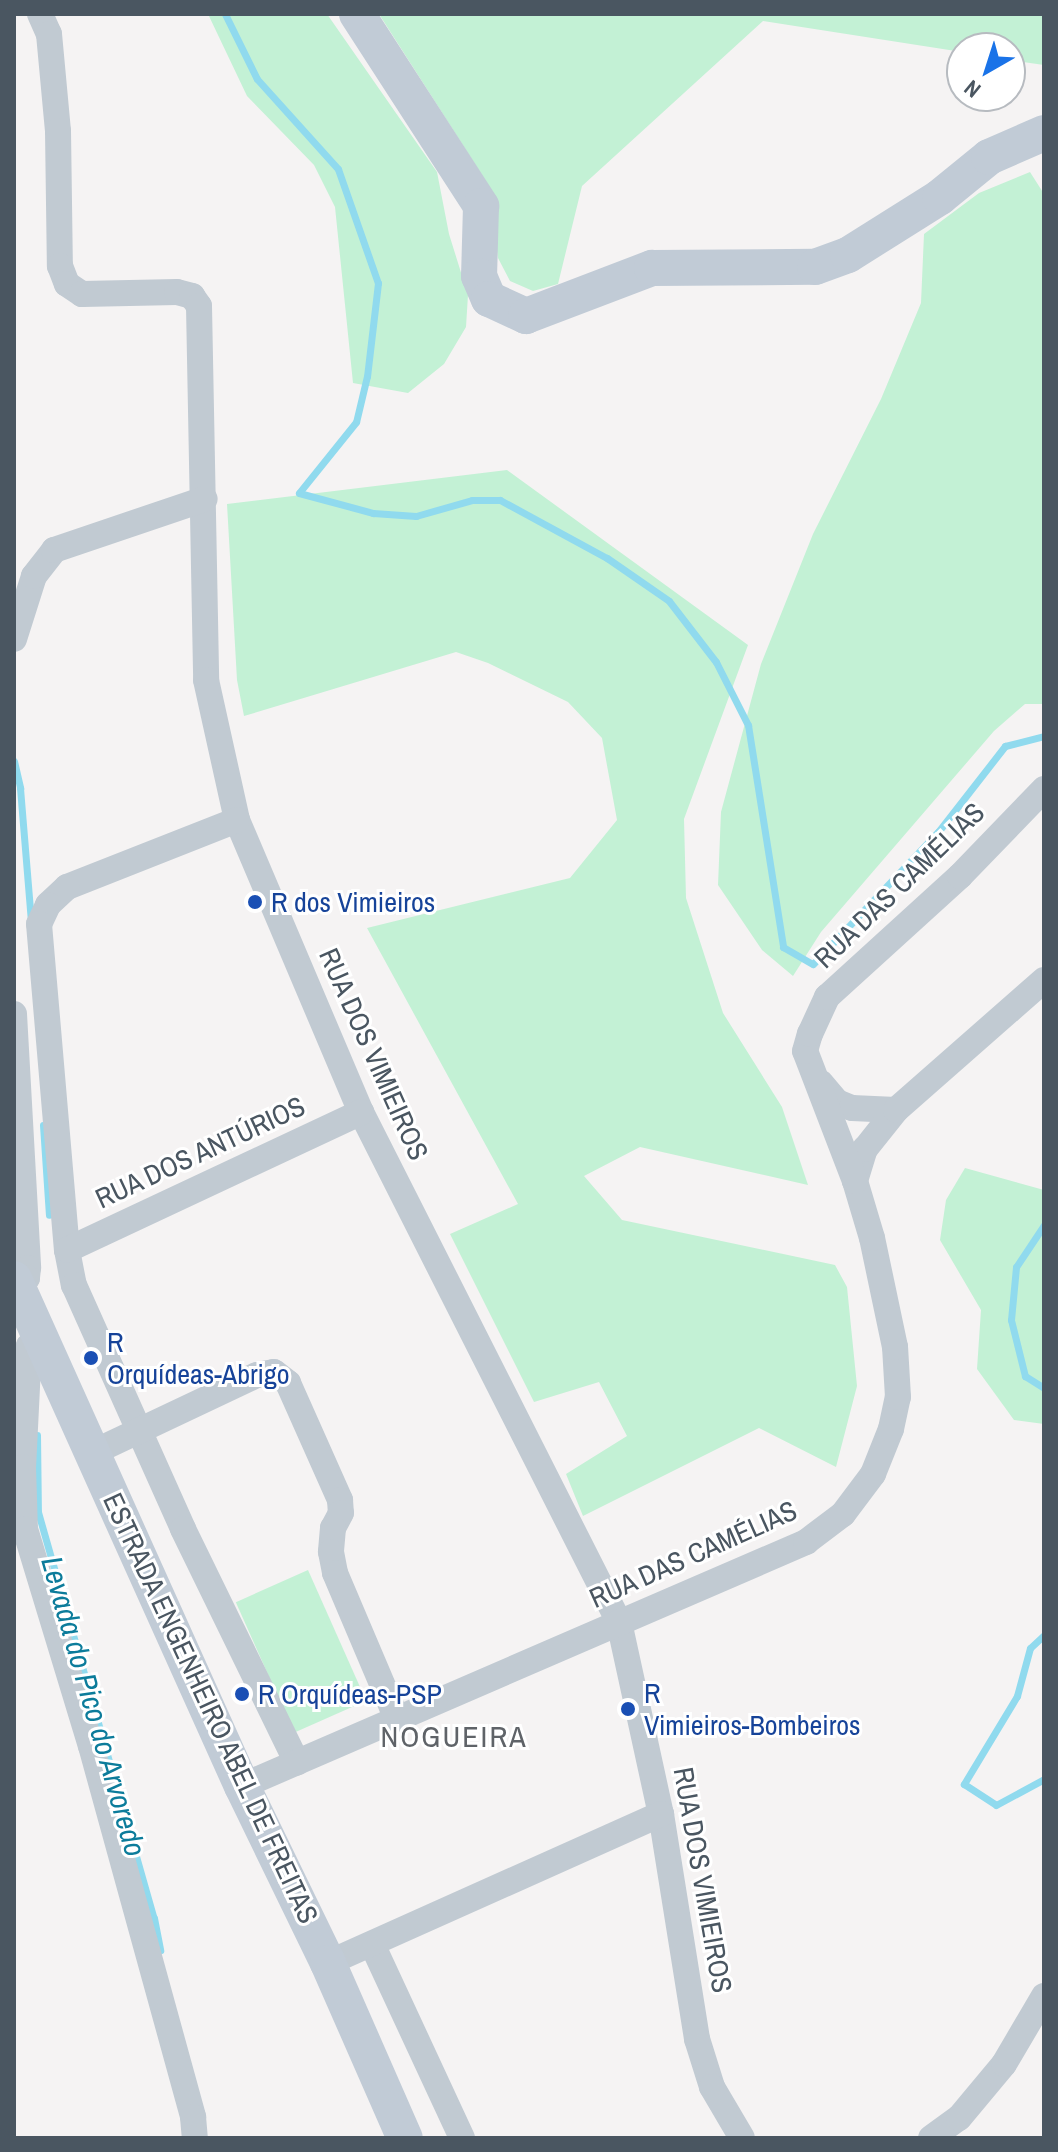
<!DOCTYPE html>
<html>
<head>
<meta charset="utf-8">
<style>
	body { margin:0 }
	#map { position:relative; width:1058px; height:2152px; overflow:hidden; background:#f5f3f3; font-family:"Archivo Narrow",sans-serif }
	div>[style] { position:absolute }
	.green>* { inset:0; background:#c3f1d5; transform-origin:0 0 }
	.stream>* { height:7px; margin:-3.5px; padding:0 3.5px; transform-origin:3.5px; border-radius:3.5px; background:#90daee }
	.street>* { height:26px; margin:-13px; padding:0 13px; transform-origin:13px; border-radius:13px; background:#c1cad2 }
	.secondary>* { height:36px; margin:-18px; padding:0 18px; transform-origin:18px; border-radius:18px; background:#c1cbd6 }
	.dots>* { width:22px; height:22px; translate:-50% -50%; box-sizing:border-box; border:4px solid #fff; border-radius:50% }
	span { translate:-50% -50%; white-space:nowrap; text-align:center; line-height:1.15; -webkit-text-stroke:6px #fff; paint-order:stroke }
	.street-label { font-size:28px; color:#4a5661 }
	.transit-label { font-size:28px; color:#164399 }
	.left { translate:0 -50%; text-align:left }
	.water-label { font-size:30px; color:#0c7c9b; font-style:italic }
	.neighbourhood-label { font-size:30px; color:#5f6368; letter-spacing:2px }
	.frame { position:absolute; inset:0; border:16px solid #4a5661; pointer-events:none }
	.north { position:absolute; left:946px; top:32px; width:80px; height:80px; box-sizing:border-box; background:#fff; border:2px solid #b7bbc0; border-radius:50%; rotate:219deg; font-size:22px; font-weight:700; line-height:32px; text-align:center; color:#4a5661 }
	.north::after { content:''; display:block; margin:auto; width:28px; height:36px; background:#1a73e8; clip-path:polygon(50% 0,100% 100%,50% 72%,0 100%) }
</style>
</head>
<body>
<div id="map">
	<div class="green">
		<div style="clip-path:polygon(208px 14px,327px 14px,437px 172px,449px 234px,468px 295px,466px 327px,444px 364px,408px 393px,353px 383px,335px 207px,314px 165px,247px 96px)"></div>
		<div style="clip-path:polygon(379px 14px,1044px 14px,1044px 65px,1010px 60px,1010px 48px,962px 48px,962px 52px,763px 21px,582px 186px,558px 284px,533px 291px,510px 281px,498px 258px,489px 186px)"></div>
		<div style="clip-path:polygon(1030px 172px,1044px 194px,1044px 704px,1025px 704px,994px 731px,821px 932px,793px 976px,762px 950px,718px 885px,721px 812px,761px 664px,813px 534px,881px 399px,921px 303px,924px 234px,979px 193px)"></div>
		<div style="clip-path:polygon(507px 470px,748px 645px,684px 819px,686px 898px,723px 1013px,782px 1107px,808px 1185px,640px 1147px,584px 1176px,622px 1220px,835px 1265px,847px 1287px,857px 1386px,836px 1467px,759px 1428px,583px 1516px,566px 1474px,627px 1436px,599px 1382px,534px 1402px,450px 1234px,518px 1204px,367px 928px,570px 878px,617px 820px,602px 738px,568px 702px,488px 663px,456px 652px,244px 716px,237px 680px,227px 504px)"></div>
		<div style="clip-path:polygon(965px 1168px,1044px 1190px,1044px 1424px,1014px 1420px,977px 1369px,981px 1310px,940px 1240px,946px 1200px)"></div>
		<div style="left:308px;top:1570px;width:143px;height:79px;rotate:66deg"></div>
	</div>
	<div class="stream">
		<div style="left:225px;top:14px;width:72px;rotate:63.8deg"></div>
		<div style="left:257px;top:79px;width:121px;rotate:48deg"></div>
		<div style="left:338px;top:169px;width:121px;rotate:70.7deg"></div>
		<div style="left:378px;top:283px;width:94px;rotate:96.7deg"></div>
		<div style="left:367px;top:376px;width:47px;rotate:103.4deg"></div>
		<div style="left:356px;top:422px;width:91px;rotate:128.8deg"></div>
		<div style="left:299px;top:493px;width:77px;rotate:15.1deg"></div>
		<div style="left:373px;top:513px;width:43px;rotate:4deg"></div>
		<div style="left:416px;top:516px;width:58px;rotate:-15.9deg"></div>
		<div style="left:472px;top:500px;width:28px"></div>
		<div style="left:500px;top:500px;width:122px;rotate:28.5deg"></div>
		<div style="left:607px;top:558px;width:75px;rotate:34.7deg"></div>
		<div style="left:669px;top:601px;width:77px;rotate:52.4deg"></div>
		<div style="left:716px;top:662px;width:71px;rotate:63.1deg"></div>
		<div style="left:748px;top:725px;width:225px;rotate:81deg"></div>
		<div style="left:783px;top:947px;width:34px;rotate:30deg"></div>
		<div style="left:813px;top:964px;width:182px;rotate:-46.6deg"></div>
		<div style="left:938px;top:832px;width:109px;rotate:-52.1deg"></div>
		<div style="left:1005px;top:746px;width:40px;rotate:-14.4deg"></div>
		<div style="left:14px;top:761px;width:28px;rotate:77deg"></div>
		<div style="left:20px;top:788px;width:133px;rotate:85.3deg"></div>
		<div style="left:43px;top:1125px;width:90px;rotate:86.2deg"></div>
		<div style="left:1044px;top:1225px;width:50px;rotate:123.7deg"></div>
		<div style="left:1016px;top:1267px;width:53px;rotate:95.4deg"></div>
		<div style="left:1011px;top:1320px;width:58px;rotate:76deg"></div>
		<div style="left:1025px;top:1376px;width:22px;rotate:32deg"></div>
		<div style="left:37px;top:1435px;width:77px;rotate:89.3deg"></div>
		<div style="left:38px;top:1512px;width:422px;rotate:74.1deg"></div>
		<div style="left:154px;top:1918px;width:33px;rotate:79deg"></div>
		<div style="left:1044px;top:1635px;width:19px;rotate:137deg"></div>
		<div style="left:1030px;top:1648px;width:50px;rotate:105.2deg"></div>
		<div style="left:1017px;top:1696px;width:103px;rotate:121.1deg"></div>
		<div style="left:964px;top:1784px;width:38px;rotate:33deg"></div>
		<div style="left:996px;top:1805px;width:55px;rotate:-28.4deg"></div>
	</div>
	<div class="street">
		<div style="left:40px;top:14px;width:22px;rotate:66deg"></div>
		<div style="left:49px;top:34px;width:97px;rotate:84.7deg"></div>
		<div style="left:58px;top:131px;width:135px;rotate:89.2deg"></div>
		<div style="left:60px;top:266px;width:19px;rotate:69deg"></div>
		<div style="left:67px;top:284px;width:18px;rotate:34deg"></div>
		<div style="left:82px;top:294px;width:95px;rotate:-1.2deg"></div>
		<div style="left:177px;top:292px;width:16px;rotate:15deg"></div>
		<div style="left:192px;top:296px;width:12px;rotate:55deg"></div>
		<div style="left:199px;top:306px;width:374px;rotate:88.9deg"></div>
		<div style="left:206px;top:680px;width:143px;rotate:77.5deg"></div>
		<div style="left:237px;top:820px;width:317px;rotate:67deg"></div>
		<div style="left:361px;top:1112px;width:572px;rotate:63.17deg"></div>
		<div style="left:619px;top:1622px;width:197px;rotate:77.7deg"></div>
		<div style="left:661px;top:1814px;width:228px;rotate:80.9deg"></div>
		<div style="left:697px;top:2039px;width:50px;rotate:72.6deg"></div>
		<div style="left:712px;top:2087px;width:59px;rotate:59.5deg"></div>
		<div style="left:14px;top:639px;width:66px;rotate:-72.4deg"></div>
		<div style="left:34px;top:576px;width:33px;rotate:-52deg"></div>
		<div style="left:54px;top:550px;width:159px;rotate:-18.7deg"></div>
		<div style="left:237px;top:820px;width:183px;rotate:158.5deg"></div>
		<div style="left:67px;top:887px;width:26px;rotate:137deg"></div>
		<div style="left:48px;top:905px;width:21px;rotate:115deg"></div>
		<div style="left:39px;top:924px;width:327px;rotate:85.1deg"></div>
		<div style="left:67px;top:1250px;width:36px;rotate:79deg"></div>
		<div style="left:74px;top:1285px;width:267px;rotate:65.9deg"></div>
		<div style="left:183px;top:1529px;width:260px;rotate:64deg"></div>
		<div style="left:14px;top:1014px;width:254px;rotate:86.8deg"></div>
		<div style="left:28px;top:1268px;width:10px;rotate:96deg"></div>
		<div style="left:27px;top:1278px;width:14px;rotate:124deg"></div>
		<div style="left:821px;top:1083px;width:25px;rotate:50deg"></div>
		<div style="left:837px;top:1102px;width:16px;rotate:22deg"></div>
		<div style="left:852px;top:1108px;width:44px;rotate:2.6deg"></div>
		<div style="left:855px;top:1181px;width:34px;rotate:-73deg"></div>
		<div style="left:865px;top:1149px;width:50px;rotate:-51.5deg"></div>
		<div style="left:896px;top:1110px;width:197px;rotate:-41.3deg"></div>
		<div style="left:67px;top:1250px;width:325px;rotate:-25.1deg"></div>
		<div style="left:41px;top:1339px;width:14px;rotate:150deg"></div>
		<div style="left:29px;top:1346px;width:121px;rotate:92.8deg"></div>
		<div style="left:23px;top:1467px;width:62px;rotate:88.2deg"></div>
		<div style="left:25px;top:1529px;width:227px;rotate:73.1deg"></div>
		<div style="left:91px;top:1746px;width:385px;rotate:74.6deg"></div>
		<div style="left:193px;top:2117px;width:21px;rotate:85deg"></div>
		<div style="left:94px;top:1452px;width:180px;rotate:-25.3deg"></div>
		<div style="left:257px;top:1375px;width:17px;rotate:-10deg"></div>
		<div style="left:274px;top:1372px;width:18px;rotate:38deg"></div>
		<div style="left:288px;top:1383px;width:128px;rotate:66deg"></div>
		<div style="left:340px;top:1500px;width:13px;rotate:86deg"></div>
		<div style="left:341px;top:1513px;width:17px;rotate:118deg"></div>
		<div style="left:333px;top:1528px;width:24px;rotate:95deg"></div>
		<div style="left:331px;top:1552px;width:21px;rotate:79deg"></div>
		<div style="left:335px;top:1573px;width:159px;rotate:67deg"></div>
		<div style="left:242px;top:1786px;width:615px;rotate:-23.39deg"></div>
		<div style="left:806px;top:1542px;width:46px;rotate:-37.1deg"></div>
		<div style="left:843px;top:1514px;width:50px;rotate:-53.1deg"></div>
		<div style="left:873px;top:1474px;width:48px;rotate:-68.2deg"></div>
		<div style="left:891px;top:1429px;width:33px;rotate:-78deg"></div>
		<div style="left:898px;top:1397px;width:50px;rotate:-93.4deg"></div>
		<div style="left:895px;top:1347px;width:111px;rotate:-101.9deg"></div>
		<div style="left:872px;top:1238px;width:59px;rotate:-106.6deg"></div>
		<div style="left:855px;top:1181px;width:139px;rotate:-111deg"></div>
		<div style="left:805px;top:1051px;width:18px;rotate:-74deg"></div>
		<div style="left:810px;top:1034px;width:41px;rotate:-65.3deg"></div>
		<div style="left:827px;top:997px;width:180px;rotate:-42.3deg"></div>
		<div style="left:960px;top:876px;width:121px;rotate:-46deg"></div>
		<div style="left:372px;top:1944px;width:214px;rotate:65.1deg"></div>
		<div style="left:328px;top:1963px;width:365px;rotate:-24.1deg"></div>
		<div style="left:931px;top:2138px;width:34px;rotate:-36deg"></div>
		<div style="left:959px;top:2118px;width:70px;rotate:-50.2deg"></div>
		<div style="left:1004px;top:2064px;width:79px;rotate:-59.5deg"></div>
	</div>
	<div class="secondary">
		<div style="left:357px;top:14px;width:229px;rotate:57.1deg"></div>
		<div style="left:481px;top:206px;width:70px;rotate:91.6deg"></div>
		<div style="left:479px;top:276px;width:25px;rotate:67deg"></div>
		<div style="left:489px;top:299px;width:41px;rotate:24.7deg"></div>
		<div style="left:526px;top:316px;width:135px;rotate:-20.9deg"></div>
		<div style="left:652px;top:268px;width:163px;rotate:-0.4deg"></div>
		<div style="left:815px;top:267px;width:35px;rotate:-20deg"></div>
		<div style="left:848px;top:255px;width:109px;rotate:-32.2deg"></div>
		<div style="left:940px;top:197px;width:63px;rotate:-39.2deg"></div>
		<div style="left:989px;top:157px;width:60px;rotate:-23.6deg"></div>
		<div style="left:14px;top:1279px;width:556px;rotate:65.79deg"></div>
		<div style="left:242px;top:1786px;width:197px;rotate:64.1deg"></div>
		<div style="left:328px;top:1963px;width:191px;rotate:66.3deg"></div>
	</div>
	<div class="dots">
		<div style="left:255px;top:902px;background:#1a4fb4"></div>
		<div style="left:91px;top:1358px;background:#1a4fb4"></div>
		<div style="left:242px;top:1694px;background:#1a4fb4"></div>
		<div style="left:628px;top:1709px;background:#1a4fb4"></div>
	</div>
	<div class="street-label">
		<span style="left:899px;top:885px;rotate:-44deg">RUA DAS CAMÉLIAS</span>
		<span style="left:374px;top:1054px;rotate:66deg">RUA DOS VIMIEIROS</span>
		<span style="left:200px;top:1152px;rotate:-25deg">RUA DOS ANTÚRIOS</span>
		<span style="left:693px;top:1554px;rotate:-24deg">RUA DAS CAMÉLIAS</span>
		<span style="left:211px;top:1708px;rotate:65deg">ESTRADA ENGENHEIRO ABEL DE FREITAS</span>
		<span style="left:703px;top:1880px;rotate:80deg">RUA DOS VIMIEIROS</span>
	</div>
	<div class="transit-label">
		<span class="left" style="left:271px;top:902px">R dos Vimieiros</span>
		<span class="left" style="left:107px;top:1358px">R<br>Orquídeas-Abrigo</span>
		<span class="left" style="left:644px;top:1709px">R<br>Vimieiros-Bombeiros</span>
		<span class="left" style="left:258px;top:1694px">R Orquídeas-PSP</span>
	</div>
	<div class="water-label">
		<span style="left:94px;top:1706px;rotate:74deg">Levada do Pico do Arvoredo</span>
	</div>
	<div class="neighbourhood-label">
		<span style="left:454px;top:1736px">NOGUEIRA</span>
	</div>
	<div class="frame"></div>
	<div class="north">N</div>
</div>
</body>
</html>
